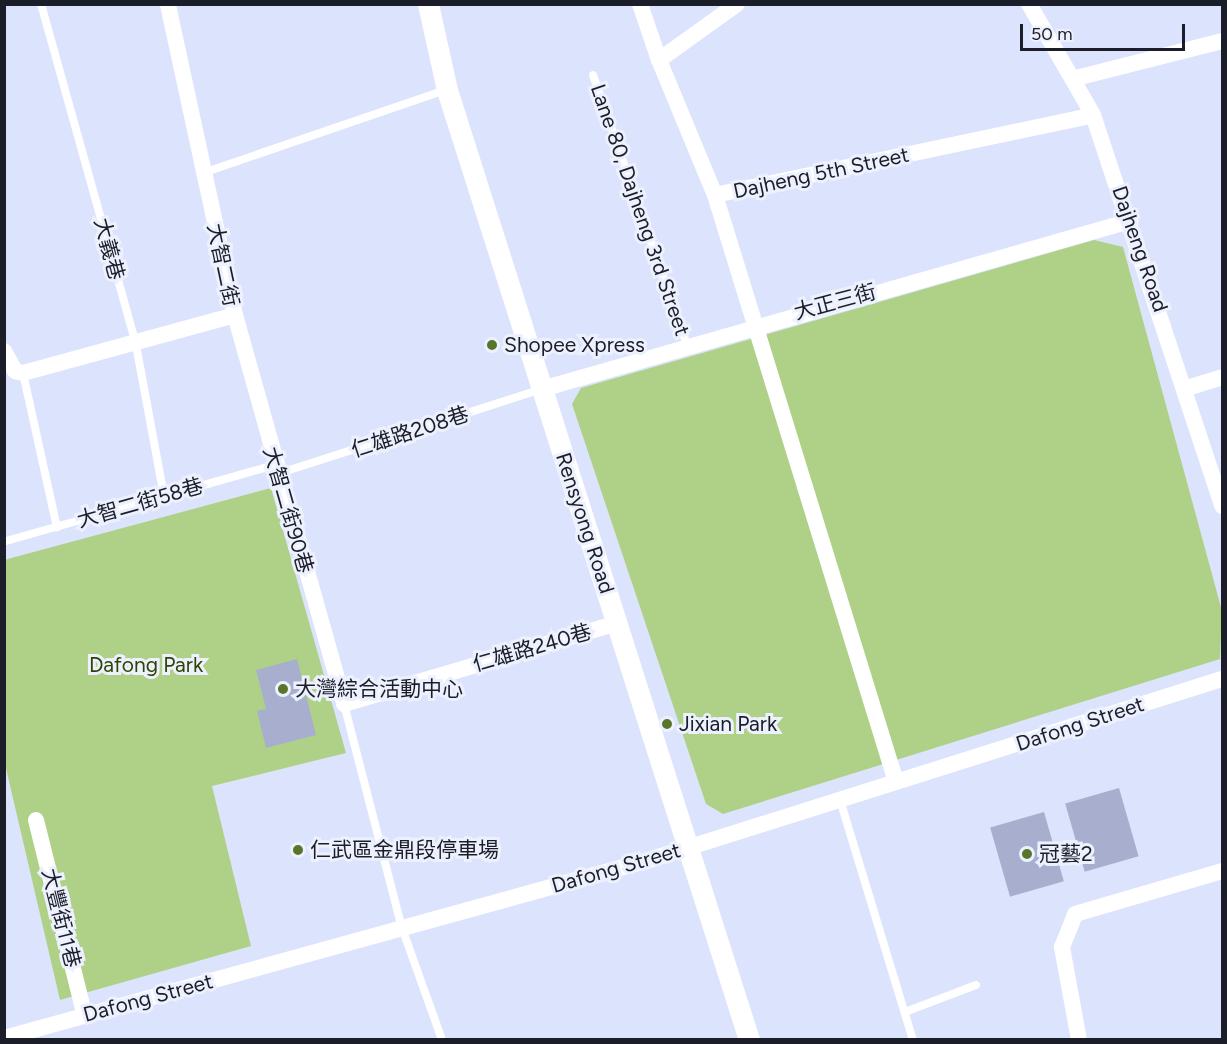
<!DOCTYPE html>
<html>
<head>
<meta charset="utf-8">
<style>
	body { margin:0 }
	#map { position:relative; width:1227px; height:1044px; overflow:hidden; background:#dce3fd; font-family:Figtree,"Noto Sans TC",sans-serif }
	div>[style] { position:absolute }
	.green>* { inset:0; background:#afd187 }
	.building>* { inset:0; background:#a8afce; transform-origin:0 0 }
	.service>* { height:8px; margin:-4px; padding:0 4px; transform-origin:4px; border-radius:4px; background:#fff }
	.minor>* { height:16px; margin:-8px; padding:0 8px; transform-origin:8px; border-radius:8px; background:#fff }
	.tertiary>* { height:21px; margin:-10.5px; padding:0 10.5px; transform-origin:10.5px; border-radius:10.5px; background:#fff }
	.dots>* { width:16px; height:16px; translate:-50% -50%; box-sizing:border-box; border:3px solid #edf1fe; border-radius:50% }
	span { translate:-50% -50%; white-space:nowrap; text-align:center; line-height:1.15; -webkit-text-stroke:6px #edf1fe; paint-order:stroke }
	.street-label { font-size:21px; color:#1b1d29 }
	.poi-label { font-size:21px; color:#1b1d29 }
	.left { translate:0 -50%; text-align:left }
	.park-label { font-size:21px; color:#2e4502 }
	.frame { position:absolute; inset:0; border:6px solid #1b1d29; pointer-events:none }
	.scale { position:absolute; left:1020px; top:24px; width:165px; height:27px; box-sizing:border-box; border:3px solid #1b1d29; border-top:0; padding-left:8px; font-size:18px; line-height:21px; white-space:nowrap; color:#1b1d29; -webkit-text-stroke:4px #edf1fe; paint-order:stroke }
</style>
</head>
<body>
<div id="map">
	<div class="green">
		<div style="clip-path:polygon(1094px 240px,1123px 247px,1222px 611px,1220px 659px,723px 814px,706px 804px,572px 404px,581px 388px)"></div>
		<div style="clip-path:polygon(271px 488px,346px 753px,212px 786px,251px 946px,60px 1000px,5px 764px,4px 560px)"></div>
	</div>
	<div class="building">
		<div style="clip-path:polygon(297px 659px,316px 735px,266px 748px,257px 711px,266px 709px,256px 670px)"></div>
		<div style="left:1119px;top:788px;width:71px;height:56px;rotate:74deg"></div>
		<div style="left:1044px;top:812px;width:72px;height:56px;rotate:74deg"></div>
	</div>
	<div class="service">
		<div style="left:41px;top:4px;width:354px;rotate:74.4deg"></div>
		<div style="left:136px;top:345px;width:154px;rotate:79.5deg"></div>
		<div style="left:593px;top:75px;width:286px;rotate:70.8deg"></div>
		<div style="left:203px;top:173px;width:257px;rotate:-18.9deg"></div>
		<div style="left:23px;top:373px;width:158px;rotate:77.6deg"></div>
		<div style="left:277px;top:474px;width:278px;rotate:-17.8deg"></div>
		<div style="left:6px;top:541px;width:279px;rotate:-15.8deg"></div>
		<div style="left:344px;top:704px;width:231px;rotate:75.5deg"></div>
		<div style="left:402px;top:928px;width:119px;rotate:70.3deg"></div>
		<div style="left:840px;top:800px;width:251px;rotate:73.1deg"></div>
		<div style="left:905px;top:1012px;width:76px;rotate:-20.8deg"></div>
	</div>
	<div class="minor">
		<div style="left:640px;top:4px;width:59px;rotate:71.3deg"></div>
		<div style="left:737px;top:4px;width:96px;rotate:144.3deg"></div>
		<div style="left:659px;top:60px;width:146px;rotate:67.5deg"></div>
		<div style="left:715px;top:195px;width:386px;rotate:-11.9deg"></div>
		<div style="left:1029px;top:4px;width:128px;rotate:60deg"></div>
		<div style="left:1093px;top:115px;width:412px;rotate:71.7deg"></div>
		<div style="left:1076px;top:78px;width:151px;rotate:-14.2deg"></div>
		<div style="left:715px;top:195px;width:614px;rotate:72.86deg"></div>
		<div style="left:235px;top:315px;width:404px;rotate:74.3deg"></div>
		<div style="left:344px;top:704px;width:285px;rotate:-16.5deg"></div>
		<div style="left:4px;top:351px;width:23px;rotate:61deg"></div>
		<div style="left:15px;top:371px;width:8px;rotate:14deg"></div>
		<div style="left:23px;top:373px;width:220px;rotate:-15.3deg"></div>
		<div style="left:235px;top:315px;width:318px;rotate:-102.2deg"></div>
		<div style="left:1187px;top:388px;width:37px;rotate:-17deg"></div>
		<div style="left:542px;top:389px;width:612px;rotate:-15.95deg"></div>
		<div style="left:36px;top:820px;width:202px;rotate:76deg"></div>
		<div style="left:4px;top:1038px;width:669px;rotate:-15.43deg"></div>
		<div style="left:649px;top:860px;width:601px;rotate:-17.53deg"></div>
		<div style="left:1079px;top:1040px;width:95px;rotate:-100.4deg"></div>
		<div style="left:1062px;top:947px;width:35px;rotate:-68deg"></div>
		<div style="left:1075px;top:914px;width:153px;rotate:-16.3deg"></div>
	</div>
	<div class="tertiary">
		<div style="left:428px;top:4px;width:88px;rotate:77.5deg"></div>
		<div style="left:447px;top:90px;width:997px;rotate:72.36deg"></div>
	</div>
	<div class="dots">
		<div style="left:492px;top:345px;background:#57762c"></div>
		<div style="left:283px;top:689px;background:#57762c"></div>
		<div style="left:667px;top:724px;background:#57762c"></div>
		<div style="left:298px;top:850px;background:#57762c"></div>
		<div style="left:1027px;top:854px;background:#57762c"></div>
	</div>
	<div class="street-label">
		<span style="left:821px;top:173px;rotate:-12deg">Dajheng 5th Street</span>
		<span style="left:640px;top:210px;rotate:71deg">Lane 80, Dajheng 3rd Street</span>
		<span style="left:109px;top:249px;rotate:75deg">大義巷</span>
		<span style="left:1140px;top:249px;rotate:71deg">Dajheng Road</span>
		<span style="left:223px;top:265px;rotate:78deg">大智二街</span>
		<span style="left:835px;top:302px;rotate:-15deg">大正三街</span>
		<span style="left:410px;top:432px;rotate:-18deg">仁雄路208巷</span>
		<span style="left:140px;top:503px;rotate:-16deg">大智二街58巷</span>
		<span style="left:288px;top:510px;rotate:74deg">大智二街90巷</span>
		<span style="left:585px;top:523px;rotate:72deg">Rensyong Road</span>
		<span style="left:532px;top:648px;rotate:-16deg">仁雄路240巷</span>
		<span style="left:1080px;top:724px;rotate:-18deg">Dafong Street</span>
		<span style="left:616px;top:868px;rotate:-16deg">Dafong Street</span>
		<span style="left:61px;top:918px;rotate:76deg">大豐街11巷</span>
		<span style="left:148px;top:998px;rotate:-15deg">Dafong Street</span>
	</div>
	<div class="poi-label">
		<span class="left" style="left:504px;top:345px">Shopee Xpress</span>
		<span class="left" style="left:295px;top:689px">大灣綜合活動中心</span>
		<span class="left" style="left:679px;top:724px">Jixian Park</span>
		<span class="left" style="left:310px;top:850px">仁武區金鼎段停車場</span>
		<span class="left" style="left:1039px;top:854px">冠藝2</span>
	</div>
	<div class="park-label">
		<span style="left:146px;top:665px">Dafong Park</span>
	</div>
	<div class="frame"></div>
	<div class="scale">50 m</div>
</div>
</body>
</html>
